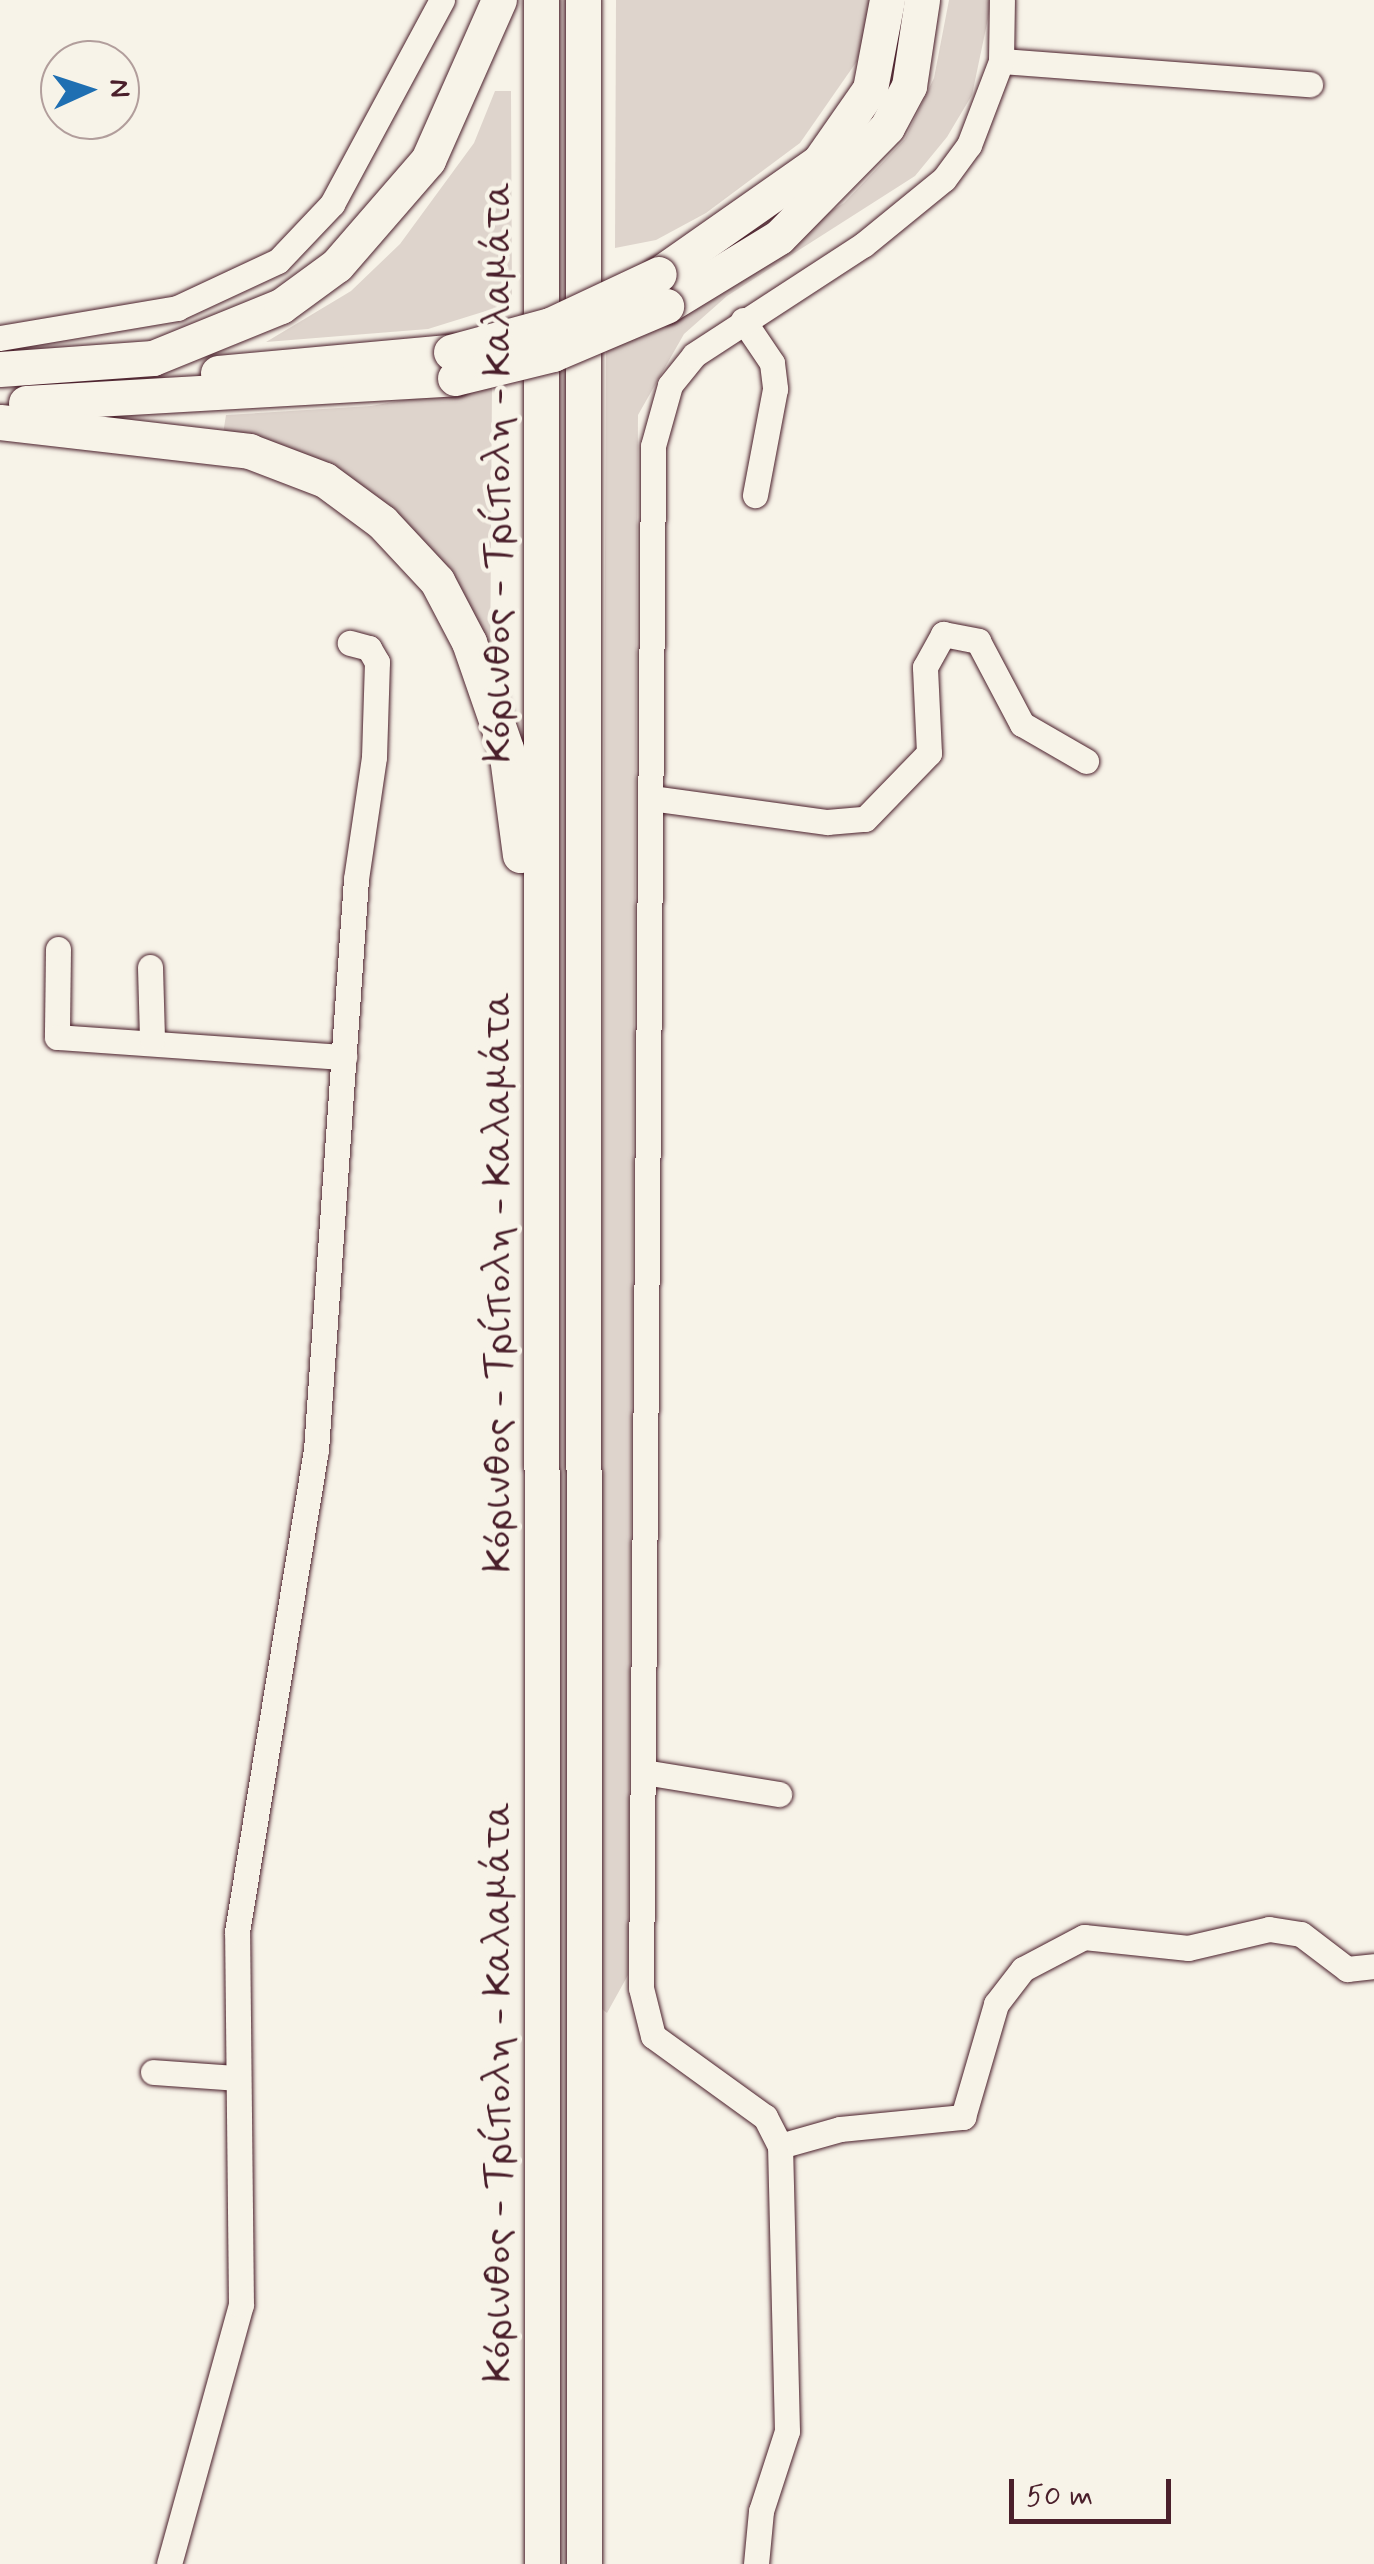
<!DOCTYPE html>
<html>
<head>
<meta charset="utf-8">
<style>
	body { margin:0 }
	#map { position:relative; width:1374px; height:2564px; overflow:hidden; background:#f7f3e8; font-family:Mynerve,sans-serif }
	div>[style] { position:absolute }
	.green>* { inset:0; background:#ded4cc; transform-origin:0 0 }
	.roads { filter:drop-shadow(0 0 2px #4a1f2b) drop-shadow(0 0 2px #4a1f2b) }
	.minor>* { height:25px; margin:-12.5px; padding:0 12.5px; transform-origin:12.5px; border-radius:12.5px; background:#f7f3e8 }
	.highway>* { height:35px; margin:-17.5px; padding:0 17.5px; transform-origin:17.5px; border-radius:17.5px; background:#f7f3e8 }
	.bridges { filter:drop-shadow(0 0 2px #4a1f2b) drop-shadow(0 0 2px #4a1f2b) }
	.highway-bridge>* { height:35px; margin:-17.5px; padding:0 17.5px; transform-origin:17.5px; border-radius:17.5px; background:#f7f3e8 }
	span { translate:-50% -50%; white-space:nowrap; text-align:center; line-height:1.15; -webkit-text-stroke:9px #f7f3e8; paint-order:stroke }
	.street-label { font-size:40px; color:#4a1f2b }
	.north { position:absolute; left:40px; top:40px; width:100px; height:100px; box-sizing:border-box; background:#f7f3e8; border:2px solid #b29e9c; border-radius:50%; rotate:87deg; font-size:28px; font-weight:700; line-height:40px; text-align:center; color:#4a1f2b }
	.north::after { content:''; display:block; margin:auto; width:35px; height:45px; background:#1f6fb2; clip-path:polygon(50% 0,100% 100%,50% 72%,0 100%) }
	.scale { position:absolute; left:1009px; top:2479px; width:162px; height:45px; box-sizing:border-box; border:5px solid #4a1f2b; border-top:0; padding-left:12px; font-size:30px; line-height:35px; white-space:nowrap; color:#4a1f2b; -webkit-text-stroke:8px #f7f3e8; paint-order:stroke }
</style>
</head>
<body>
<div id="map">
	<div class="green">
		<div style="left:556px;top:0;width:11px;height:2564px"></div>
		<div style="clip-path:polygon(616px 0,873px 0,857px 61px,800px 143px,706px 213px,656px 240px,615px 248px)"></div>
		<div style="clip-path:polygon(949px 0,989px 0,990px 9px,972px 95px,947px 137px,915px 176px,727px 296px,684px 334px,638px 415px,628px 1975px,607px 2013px,598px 2006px,606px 351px,844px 203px,905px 139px,934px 78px)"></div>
		<div style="clip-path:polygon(495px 91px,511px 91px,512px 303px,428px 329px,266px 342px,351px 291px,400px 244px,474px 143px)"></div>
		<div style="clip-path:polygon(492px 384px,490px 682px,418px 548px,223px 434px,226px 415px,371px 406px)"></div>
	</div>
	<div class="roads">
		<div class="minor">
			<div style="left:1001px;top:61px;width:310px;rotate:4.3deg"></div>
			<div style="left:743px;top:320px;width:52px;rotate:56deg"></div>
			<div style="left:772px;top:363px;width:26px;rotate:83deg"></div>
			<div style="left:775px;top:389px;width:108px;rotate:100.7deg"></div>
			<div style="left:0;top:338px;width:180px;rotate:-9.6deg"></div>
			<div style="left:177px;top:308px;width:111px;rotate:-25deg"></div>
			<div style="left:278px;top:261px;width:79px;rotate:-46.5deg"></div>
			<div style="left:332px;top:204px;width:232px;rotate:-61.7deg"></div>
			<div style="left:651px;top:798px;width:178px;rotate:7.8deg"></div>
			<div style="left:827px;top:822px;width:38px;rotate:-5deg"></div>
			<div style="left:865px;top:819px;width:92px;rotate:-45.9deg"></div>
			<div style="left:929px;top:753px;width:86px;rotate:-92.7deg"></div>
			<div style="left:925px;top:667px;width:38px;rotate:-61deg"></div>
			<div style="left:943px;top:634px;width:36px;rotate:11deg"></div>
			<div style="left:978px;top:641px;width:94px;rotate:62.1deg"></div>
			<div style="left:1022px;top:724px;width:74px;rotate:30deg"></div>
			<div style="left:58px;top:949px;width:88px;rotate:90.7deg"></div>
			<div style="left:57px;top:1037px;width:288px;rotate:4deg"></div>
			<div style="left:150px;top:967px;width:73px;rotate:88.4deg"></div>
			<div style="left:644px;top:1772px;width:137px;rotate:9.3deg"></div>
			<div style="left:153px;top:2072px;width:84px;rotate:4.1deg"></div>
			<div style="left:780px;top:2146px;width:62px;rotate:-15.8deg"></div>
			<div style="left:840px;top:2129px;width:124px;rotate:-5.6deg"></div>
			<div style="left:963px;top:2117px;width:118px;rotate:-73.7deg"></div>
			<div style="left:996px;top:2004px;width:44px;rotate:-52.4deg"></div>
			<div style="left:1023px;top:1969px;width:69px;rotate:-27.7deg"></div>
			<div style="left:1084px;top:1937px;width:105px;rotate:6deg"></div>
			<div style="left:1188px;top:1948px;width:83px;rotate:-13.2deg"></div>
			<div style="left:1269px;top:1929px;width:32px;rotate:9deg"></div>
			<div style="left:1301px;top:1934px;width:58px;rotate:37.3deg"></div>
			<div style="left:1347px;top:1969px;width:27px;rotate:-6deg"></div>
			<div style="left:169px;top:2564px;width:269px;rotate:-74.5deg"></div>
			<div style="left:241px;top:2305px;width:373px;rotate:-90.6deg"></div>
			<div style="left:237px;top:1932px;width:488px;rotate:-80.7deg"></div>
			<div style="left:316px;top:1450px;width:572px;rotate:-85.99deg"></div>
			<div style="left:356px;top:879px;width:123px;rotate:-81.6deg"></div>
			<div style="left:374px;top:757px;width:95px;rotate:-88.2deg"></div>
			<div style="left:377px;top:662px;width:16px;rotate:-120deg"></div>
			<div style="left:369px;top:648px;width:20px;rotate:-165deg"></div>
			<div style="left:756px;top:2564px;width:53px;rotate:-84.6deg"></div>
			<div style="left:761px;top:2511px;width:84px;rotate:-72deg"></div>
			<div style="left:787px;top:2431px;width:285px;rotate:-91.4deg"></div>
			<div style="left:780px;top:2146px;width:33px;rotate:-117deg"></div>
			<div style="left:765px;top:2117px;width:138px;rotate:-144.1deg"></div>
			<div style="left:653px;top:2036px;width:49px;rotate:-104deg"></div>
			<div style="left:641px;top:1988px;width:1542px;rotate:-89.55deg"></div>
			<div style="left:653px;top:446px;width:63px;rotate:-74.4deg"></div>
			<div style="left:670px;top:385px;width:38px;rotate:-51deg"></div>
			<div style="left:694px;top:355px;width:202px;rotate:-33.1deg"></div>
			<div style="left:863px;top:245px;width:104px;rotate:-39.2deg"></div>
			<div style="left:944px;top:179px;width:42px;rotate:-53.7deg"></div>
			<div style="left:969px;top:145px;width:90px;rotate:-69.1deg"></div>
			<div style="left:1001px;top:61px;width:61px;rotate:-89.1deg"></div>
		</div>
		<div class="highway">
			<div style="left:541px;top:0;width:2564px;rotate:89.98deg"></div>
			<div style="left:583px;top:0;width:2564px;rotate:89.98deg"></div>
			<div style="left:659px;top:274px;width:195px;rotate:-35deg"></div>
			<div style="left:819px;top:162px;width:89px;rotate:-55.1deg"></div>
			<div style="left:870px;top:89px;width:91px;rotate:-79.2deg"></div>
			<div style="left:666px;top:306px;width:132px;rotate:-31.4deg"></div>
			<div style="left:779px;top:237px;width:154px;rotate:-45.5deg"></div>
			<div style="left:887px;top:127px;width:47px;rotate:-61.8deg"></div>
			<div style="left:909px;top:86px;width:87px;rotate:-81.4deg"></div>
			<div style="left:0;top:369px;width:153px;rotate:-4.1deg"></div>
			<div style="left:153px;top:358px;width:138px;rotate:-22.1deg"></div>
			<div style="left:281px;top:306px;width:69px;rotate:-36.2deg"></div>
			<div style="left:337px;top:265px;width:139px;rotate:-49.1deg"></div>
			<div style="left:428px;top:160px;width:175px;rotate:-66.1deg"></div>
			<div style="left:218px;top:373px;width:234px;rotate:-5.2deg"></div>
			<div style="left:26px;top:403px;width:430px;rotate:-3.3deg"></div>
			<div style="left:0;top:422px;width:251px;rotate:6.6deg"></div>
			<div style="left:249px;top:451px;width:81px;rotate:20.9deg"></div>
			<div style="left:325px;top:480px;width:71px;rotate:36.4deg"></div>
			<div style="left:382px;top:522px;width:81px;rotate:47deg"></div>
			<div style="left:437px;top:581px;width:69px;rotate:62.3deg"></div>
			<div style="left:469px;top:642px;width:113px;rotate:70.9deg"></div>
			<div style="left:506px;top:749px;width:107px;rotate:82.5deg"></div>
		</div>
	</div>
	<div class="bridges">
		<div class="highway-bridge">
			<div style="left:451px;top:352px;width:103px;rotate:-15.3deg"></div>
			<div style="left:550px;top:325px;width:120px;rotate:-25.1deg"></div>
			<div style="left:455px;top:378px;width:101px;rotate:-13.8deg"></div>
			<div style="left:553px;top:354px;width:123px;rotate:-23deg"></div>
		</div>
	</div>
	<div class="street-label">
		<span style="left:499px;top:472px;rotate:-90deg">Κόρινθος - Τρίπολη - Καλαμάτα</span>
		<span style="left:499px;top:1282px;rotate:-90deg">Κόρινθος - Τρίπολη - Καλαμάτα</span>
		<span style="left:499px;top:2092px;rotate:-90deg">Κόρινθος - Τρίπολη - Καλαμάτα</span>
	</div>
	<div class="north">N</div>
	<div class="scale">50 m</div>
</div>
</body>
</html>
